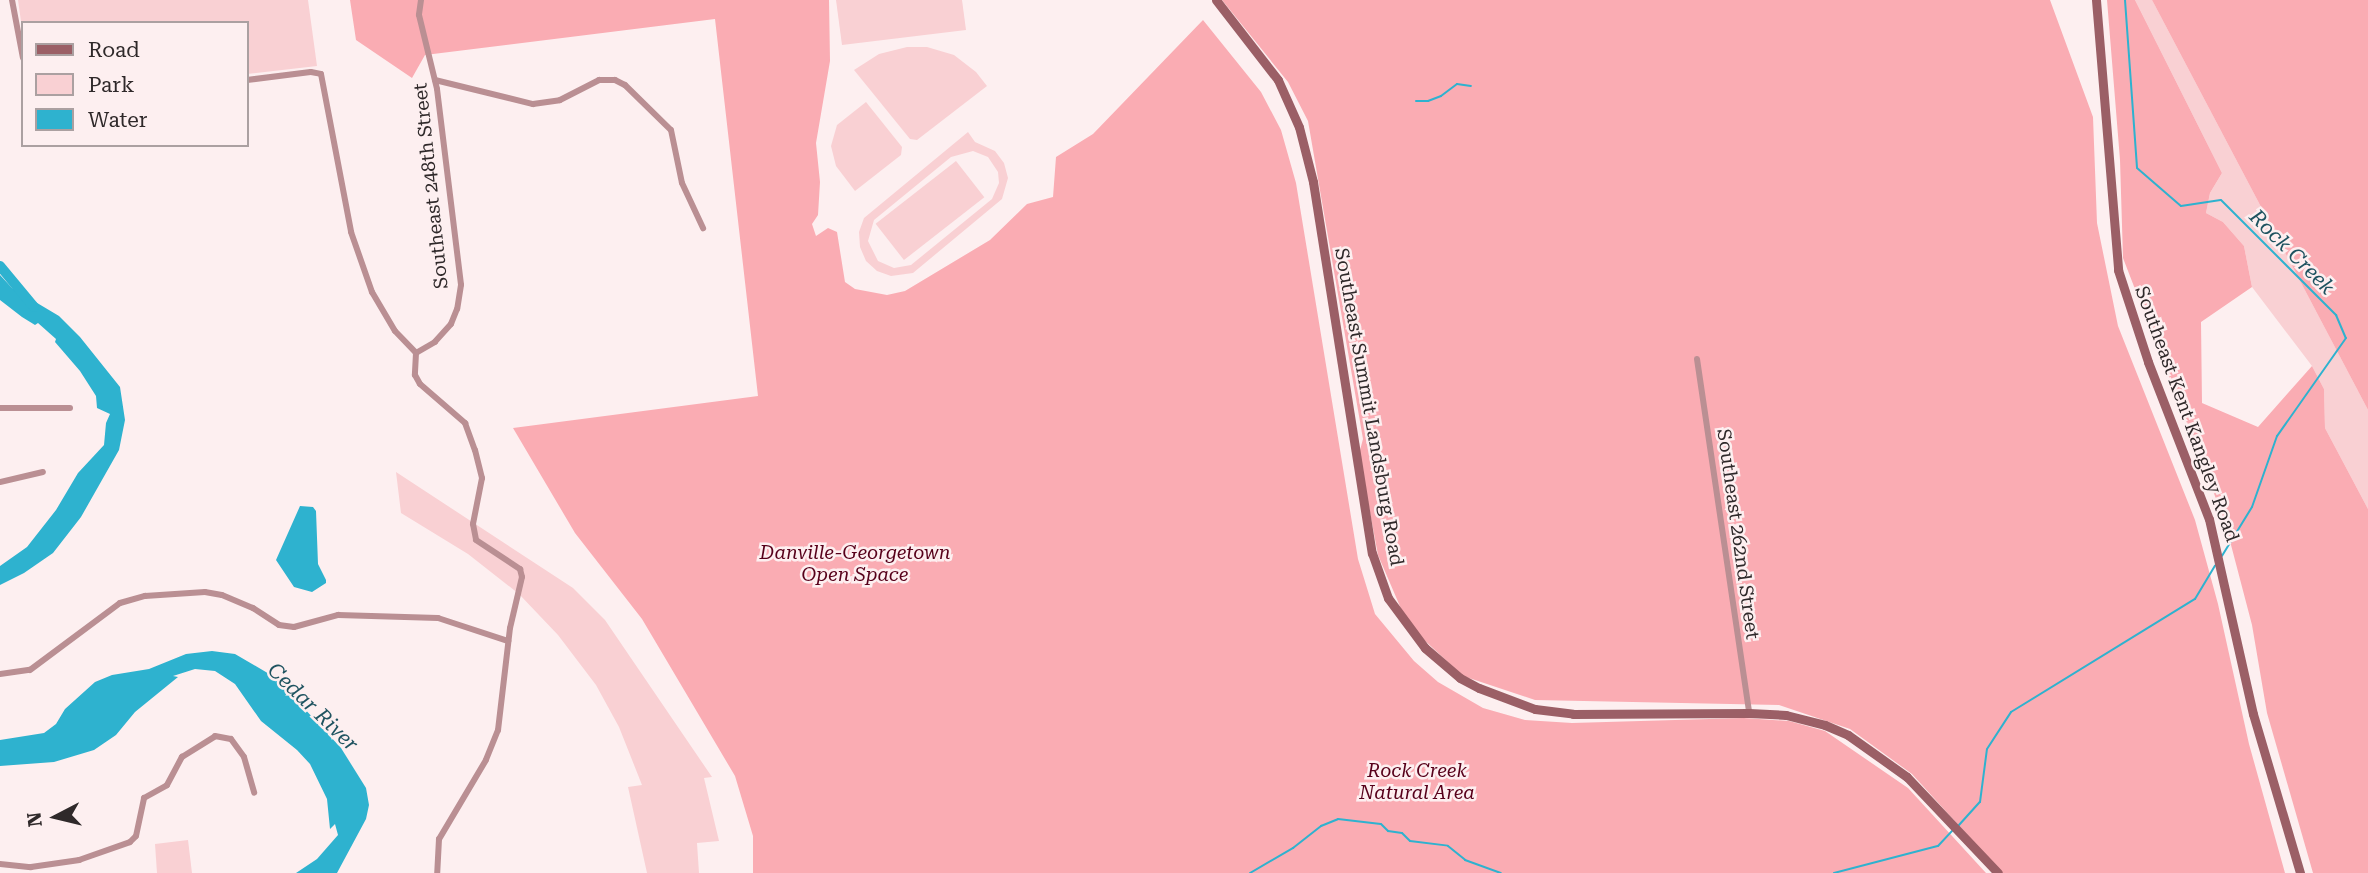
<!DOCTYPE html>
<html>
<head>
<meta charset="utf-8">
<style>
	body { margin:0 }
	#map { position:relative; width:2368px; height:873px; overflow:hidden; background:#fdeff0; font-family:"Roboto Serif",serif }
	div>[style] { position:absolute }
	.green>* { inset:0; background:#f9d0d3; transform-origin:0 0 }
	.forest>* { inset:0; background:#faacb3 }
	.water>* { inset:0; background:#2eb2cf }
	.stream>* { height:2px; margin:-1px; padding:0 1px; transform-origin:1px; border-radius:1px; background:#2eb2cf }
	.river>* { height:10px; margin:-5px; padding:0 5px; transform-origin:5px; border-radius:5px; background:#2eb2cf }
	.street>* { height:6px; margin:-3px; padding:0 3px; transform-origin:3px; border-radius:3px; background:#ba8f93 }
	.secondary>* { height:9px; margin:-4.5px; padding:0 4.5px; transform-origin:4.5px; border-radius:4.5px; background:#9b5f66 }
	span { translate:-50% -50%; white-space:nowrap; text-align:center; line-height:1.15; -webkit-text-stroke:5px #fdeff0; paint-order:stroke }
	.street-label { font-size:19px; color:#2f292a }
	.park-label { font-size:19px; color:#57001a; font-style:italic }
	.water-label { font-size:21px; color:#1f5360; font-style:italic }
	.legend { position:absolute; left:21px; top:21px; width:228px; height:126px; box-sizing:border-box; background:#fdeff0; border:2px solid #aba0a1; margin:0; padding:9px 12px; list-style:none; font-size:21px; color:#2f292a }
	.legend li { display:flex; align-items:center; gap:14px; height:35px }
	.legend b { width:35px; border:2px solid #aba0a1 }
	.north { position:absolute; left:21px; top:782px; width:70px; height:70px; -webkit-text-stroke:5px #fdeff0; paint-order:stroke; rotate:263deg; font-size:19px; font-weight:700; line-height:28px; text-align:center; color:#2f292a }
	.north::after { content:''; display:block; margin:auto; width:24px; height:32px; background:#2f292a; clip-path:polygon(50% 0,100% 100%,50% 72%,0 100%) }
</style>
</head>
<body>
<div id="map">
	<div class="green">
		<div style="clip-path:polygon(18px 0,308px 0,317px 66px,247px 74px,247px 23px,23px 23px,23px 36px)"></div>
		<div style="clip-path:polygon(836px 0,962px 0,966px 30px,842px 45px)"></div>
		<div style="clip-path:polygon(2135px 0,2152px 0,2368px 410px,2368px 509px,2325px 428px,2324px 389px,2312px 366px,2252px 287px,2244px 246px,2223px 222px,2206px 213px,2210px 193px,2222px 173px)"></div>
		<div style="clip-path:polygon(907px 47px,927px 47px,954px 55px,976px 72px,987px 86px,917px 140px,910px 139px,854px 70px,879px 54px)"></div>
		<div style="clip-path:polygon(866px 102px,902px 147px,901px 155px,855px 191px,836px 166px,831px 146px,837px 125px)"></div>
		<div style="clip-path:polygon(evenodd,968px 132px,975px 142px,995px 151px,1004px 163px,1008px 178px,1002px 199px,913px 273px,891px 276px,877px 271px,866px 261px,860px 247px,859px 232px,864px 218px,968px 132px,973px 151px,988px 157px,998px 172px,999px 183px,992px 199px,911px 265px,894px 268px,878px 261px,868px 241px,874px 220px,951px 157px,973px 151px)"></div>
		<div style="left:956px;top:161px;width:46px;height:102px;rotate:52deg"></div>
		<div style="clip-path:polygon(396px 472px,573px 588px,605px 620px,712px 777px,704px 778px,719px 841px,697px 843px,699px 873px,647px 873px,628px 787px,642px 785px,619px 727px,596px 685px,558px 635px,519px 594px,468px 554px,401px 513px)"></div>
		<div style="clip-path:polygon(188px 840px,192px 873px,157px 873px,155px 844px)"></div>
	</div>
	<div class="forest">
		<div style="clip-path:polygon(350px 0,829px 0,830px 61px,816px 143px,820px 182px,818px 215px,812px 224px,816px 236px,828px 228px,837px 232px,845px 282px,855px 289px,887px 295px,905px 291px,990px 240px,1027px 204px,1053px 197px,1056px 157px,1093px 134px,1203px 20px,1261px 92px,1281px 130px,1296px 183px,1358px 559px,1375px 614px,1414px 661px,1438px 682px,1483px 708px,1525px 720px,1572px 723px,1744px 718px,1789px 721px,1825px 731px,1908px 788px,1986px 873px,753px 873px,753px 836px,735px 776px,642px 619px,575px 533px,513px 428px,758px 396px,715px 19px,425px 55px,412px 78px,356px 40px)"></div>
		<div style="clip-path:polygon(1222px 0,2050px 0,2093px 117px,2097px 223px,2118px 326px,2195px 520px,2218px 604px,2249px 744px,2285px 873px,2002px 873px,1912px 774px,1850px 729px,1779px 705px,1535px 700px,1463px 676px,1408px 625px,1378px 555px,1359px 454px,1363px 439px,1308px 121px,1288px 82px)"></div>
		<div style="clip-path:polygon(2107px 0,2135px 0,2222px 173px,2210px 193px,2206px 213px,2223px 222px,2244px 246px,2252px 287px,2201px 322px,2202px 403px,2258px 427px,2312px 366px,2324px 389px,2325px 428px,2368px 509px,2368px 873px,2313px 873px,2267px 713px,2252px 625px,2225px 522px,2123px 258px,2120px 160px)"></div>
		<div style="clip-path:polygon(2152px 0,2368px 0,2368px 410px)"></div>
	</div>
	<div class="water">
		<div style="clip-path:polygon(0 275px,12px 288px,59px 316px,80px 337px,120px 387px,125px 420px,119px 450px,81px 517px,53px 553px,24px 573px,0 585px,0 566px,27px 547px,56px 510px,78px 473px,104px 445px,106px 423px,110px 414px,97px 408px,96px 396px,80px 371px,55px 342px,56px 339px,38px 323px,35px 325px,22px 317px,0 300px)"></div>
		<div style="clip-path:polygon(300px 506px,313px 507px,316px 511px,318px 564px,326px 580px,326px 583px,312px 592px,294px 587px,276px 560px)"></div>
		<div style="clip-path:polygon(212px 651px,235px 654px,276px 678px,341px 748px,366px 788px,369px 805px,366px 819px,337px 873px,296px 873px,317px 859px,338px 835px,335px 824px,330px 829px,327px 799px,310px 764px,297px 750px,261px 721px,235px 684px,215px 671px,195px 669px,173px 676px,178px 677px,135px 712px,116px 735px,94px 750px,54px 762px,0 766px,0 740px,44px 733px,56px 724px,65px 709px,95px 682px,112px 675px,149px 669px,186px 654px)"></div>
	</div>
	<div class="stream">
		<div style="left:2125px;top:0;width:168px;rotate:85.9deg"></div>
		<div style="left:2137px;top:168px;width:58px;rotate:40.8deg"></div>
		<div style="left:2181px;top:206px;width:40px;rotate:-8.5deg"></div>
		<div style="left:2221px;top:200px;width:163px;rotate:45deg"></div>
		<div style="left:2336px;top:315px;width:25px;rotate:67deg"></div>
		<div style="left:2346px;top:338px;width:120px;rotate:125.1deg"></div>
		<div style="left:2277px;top:436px;width:75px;rotate:109.4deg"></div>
		<div style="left:2252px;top:507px;width:57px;rotate:121.5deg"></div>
		<div style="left:1416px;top:101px;width:12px"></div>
		<div style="left:1428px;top:101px;width:14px;rotate:-21deg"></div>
		<div style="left:1441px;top:96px;width:20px;rotate:-37deg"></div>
		<div style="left:1457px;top:84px;width:14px;rotate:8deg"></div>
		<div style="left:1959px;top:825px;width:31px;rotate:-48deg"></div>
		<div style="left:1980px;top:802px;width:53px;rotate:-82.5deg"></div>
		<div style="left:1987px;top:749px;width:44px;rotate:-57deg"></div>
		<div style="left:2011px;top:712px;width:216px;rotate:-31.6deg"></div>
		<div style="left:2195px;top:599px;width:39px;rotate:-59deg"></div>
		<div style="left:1250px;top:873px;width:50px;rotate:-30.2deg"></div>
		<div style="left:1293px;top:848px;width:36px;rotate:-38deg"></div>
		<div style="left:1321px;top:826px;width:18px;rotate:-22deg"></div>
		<div style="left:1338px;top:819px;width:43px;rotate:6.6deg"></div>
		<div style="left:1381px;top:824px;width:10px;rotate:45deg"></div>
		<div style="left:1388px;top:831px;width:14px;rotate:8deg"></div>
		<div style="left:1402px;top:833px;width:11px;rotate:45deg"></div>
		<div style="left:1410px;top:841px;width:38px;rotate:7deg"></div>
		<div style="left:1448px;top:846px;width:22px;rotate:39deg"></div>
		<div style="left:1465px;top:860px;width:38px;rotate:20deg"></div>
		<div style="left:1834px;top:873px;width:107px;rotate:-14.6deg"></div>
		<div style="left:1938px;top:846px;width:22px;rotate:-47deg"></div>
	</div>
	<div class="river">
		<div style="left:0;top:266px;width:53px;rotate:50.3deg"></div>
	</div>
	<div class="street">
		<div style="left:12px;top:0;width:59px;rotate:79.3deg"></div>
		<div style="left:421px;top:0;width:15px;rotate:98deg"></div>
		<div style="left:419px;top:15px;width:76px;rotate:76.3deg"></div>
		<div style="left:437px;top:89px;width:197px;rotate:83deg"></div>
		<div style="left:461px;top:285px;width:24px;rotate:99deg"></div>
		<div style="left:457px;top:309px;width:16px;rotate:112deg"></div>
		<div style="left:451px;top:324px;width:24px;rotate:132deg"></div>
		<div style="left:435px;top:342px;width:22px;rotate:150deg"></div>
		<div style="left:416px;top:353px;width:22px;rotate:93deg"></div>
		<div style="left:415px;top:375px;width:10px;rotate:61deg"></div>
		<div style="left:420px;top:384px;width:60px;rotate:40.9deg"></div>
		<div style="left:465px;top:423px;width:29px;rotate:70deg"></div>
		<div style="left:475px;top:450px;width:29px;rotate:76deg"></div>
		<div style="left:482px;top:478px;width:47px;rotate:101.1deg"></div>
		<div style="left:473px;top:524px;width:16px;rotate:79deg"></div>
		<div style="left:476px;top:540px;width:53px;rotate:33.4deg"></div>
		<div style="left:520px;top:569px;width:8px;rotate:76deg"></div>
		<div style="left:522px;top:577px;width:52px;rotate:103.2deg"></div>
		<div style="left:510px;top:628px;width:103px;rotate:96.7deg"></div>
		<div style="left:498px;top:730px;width:32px;rotate:112deg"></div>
		<div style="left:486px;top:760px;width:92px;rotate:120.7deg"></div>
		<div style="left:439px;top:839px;width:34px;rotate:93deg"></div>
		<div style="left:247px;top:80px;width:64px;rotate:-7.1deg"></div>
		<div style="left:311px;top:72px;width:10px;rotate:11deg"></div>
		<div style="left:321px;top:74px;width:161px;rotate:79.2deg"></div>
		<div style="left:351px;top:232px;width:64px;rotate:70.7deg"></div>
		<div style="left:372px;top:292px;width:45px;rotate:59.5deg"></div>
		<div style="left:395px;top:331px;width:30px;rotate:46deg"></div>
		<div style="left:435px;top:80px;width:101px;rotate:13.8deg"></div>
		<div style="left:533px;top:104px;width:27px;rotate:-8deg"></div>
		<div style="left:560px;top:100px;width:44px;rotate:-27.1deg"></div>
		<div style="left:599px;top:80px;width:16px"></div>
		<div style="left:615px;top:80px;width:11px;rotate:27deg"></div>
		<div style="left:625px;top:85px;width:64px;rotate:44.4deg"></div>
		<div style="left:671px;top:130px;width:54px;rotate:78.3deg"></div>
		<div style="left:682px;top:183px;width:50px;rotate:65deg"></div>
		<div style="left:1697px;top:359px;width:358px;rotate:81.6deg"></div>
		<div style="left:0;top:408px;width:70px"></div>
		<div style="left:0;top:482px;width:44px;rotate:-13.1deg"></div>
		<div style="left:0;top:674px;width:30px;rotate:-8deg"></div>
		<div style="left:30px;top:670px;width:112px;rotate:-36.7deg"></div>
		<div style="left:120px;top:603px;width:26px;rotate:-16deg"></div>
		<div style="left:145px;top:596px;width:60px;rotate:-3.8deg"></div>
		<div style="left:205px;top:592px;width:17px;rotate:10deg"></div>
		<div style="left:222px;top:595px;width:34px;rotate:23deg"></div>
		<div style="left:253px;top:608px;width:31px;rotate:33deg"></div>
		<div style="left:279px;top:625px;width:15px;rotate:8deg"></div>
		<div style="left:294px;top:627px;width:46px;rotate:-15.3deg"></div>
		<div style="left:338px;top:615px;width:100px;rotate:1.7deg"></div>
		<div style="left:438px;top:618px;width:74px;rotate:18.2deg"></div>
		<div style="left:0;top:864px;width:31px;rotate:6deg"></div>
		<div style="left:31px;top:867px;width:49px;rotate:-8.3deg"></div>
		<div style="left:79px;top:860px;width:54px;rotate:-19.4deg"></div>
		<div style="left:130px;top:842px;width:8px;rotate:-45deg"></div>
		<div style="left:136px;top:836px;width:39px;rotate:-78deg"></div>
		<div style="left:144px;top:798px;width:26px;rotate:-29deg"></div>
		<div style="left:167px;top:785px;width:32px;rotate:-62deg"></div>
		<div style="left:182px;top:757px;width:39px;rotate:-32deg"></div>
		<div style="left:215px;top:736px;width:16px;rotate:11deg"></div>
		<div style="left:231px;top:739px;width:22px;rotate:54deg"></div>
		<div style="left:244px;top:757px;width:37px;rotate:74deg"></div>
	</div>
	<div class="secondary">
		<div style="left:1216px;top:0;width:101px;rotate:52.2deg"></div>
		<div style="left:1278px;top:80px;width:51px;rotate:65.9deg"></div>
		<div style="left:1299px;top:127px;width:57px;rotate:75.7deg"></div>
		<div style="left:1313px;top:182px;width:376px;rotate:81deg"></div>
		<div style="left:1372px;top:553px;width:48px;rotate:70.4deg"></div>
		<div style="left:1388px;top:598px;width:62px;rotate:53.5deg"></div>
		<div style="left:1425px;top:648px;width:46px;rotate:40.6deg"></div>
		<div style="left:1460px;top:678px;width:21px;rotate:28deg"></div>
		<div style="left:1479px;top:688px;width:60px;rotate:20.6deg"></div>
		<div style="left:1535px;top:709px;width:38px;rotate:7deg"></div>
		<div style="left:1573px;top:714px;width:176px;rotate:-0.3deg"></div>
		<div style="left:1749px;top:713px;width:37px;rotate:3deg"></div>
		<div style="left:1786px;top:715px;width:40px;rotate:14.4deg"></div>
		<div style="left:1825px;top:725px;width:25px;rotate:23deg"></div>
		<div style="left:1848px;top:735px;width:72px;rotate:35.4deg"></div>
		<div style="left:1907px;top:777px;width:132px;rotate:46.5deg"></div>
		<div style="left:2096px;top:0;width:271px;rotate:85.3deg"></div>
		<div style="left:2118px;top:270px;width:97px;rotate:71.9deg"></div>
		<div style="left:2148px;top:362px;width:168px;rotate:68.8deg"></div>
		<div style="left:2209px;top:519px;width:200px;rotate:77.3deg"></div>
		<div style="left:2253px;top:714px;width:166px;rotate:73.5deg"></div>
	</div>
	<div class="street-label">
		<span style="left:431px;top:186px;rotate:-96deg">Southeast 248th Street</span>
		<span style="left:1369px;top:407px;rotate:80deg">Southeast Summit Landsburg Road</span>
		<span style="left:2187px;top:414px;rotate:70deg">Southeast Kent Kangley Road</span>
		<span style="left:1738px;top:534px;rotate:82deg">Southeast 262nd Street</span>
	</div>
	<div class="park-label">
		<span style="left:855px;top:564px">Danville-Georgetown<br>Open Space</span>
		<span style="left:1417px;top:782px">Rock Creek<br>Natural Area</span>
	</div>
	<div class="water-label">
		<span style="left:2292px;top:252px;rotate:45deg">Rock Creek</span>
		<span style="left:313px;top:707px;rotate:44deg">Cedar River</span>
	</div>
	<ul class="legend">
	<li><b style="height:9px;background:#9b5f66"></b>Road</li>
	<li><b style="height:19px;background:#f9d0d3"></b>Park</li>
	<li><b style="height:19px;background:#2eb2cf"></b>Water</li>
	</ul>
	<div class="north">N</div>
</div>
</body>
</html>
